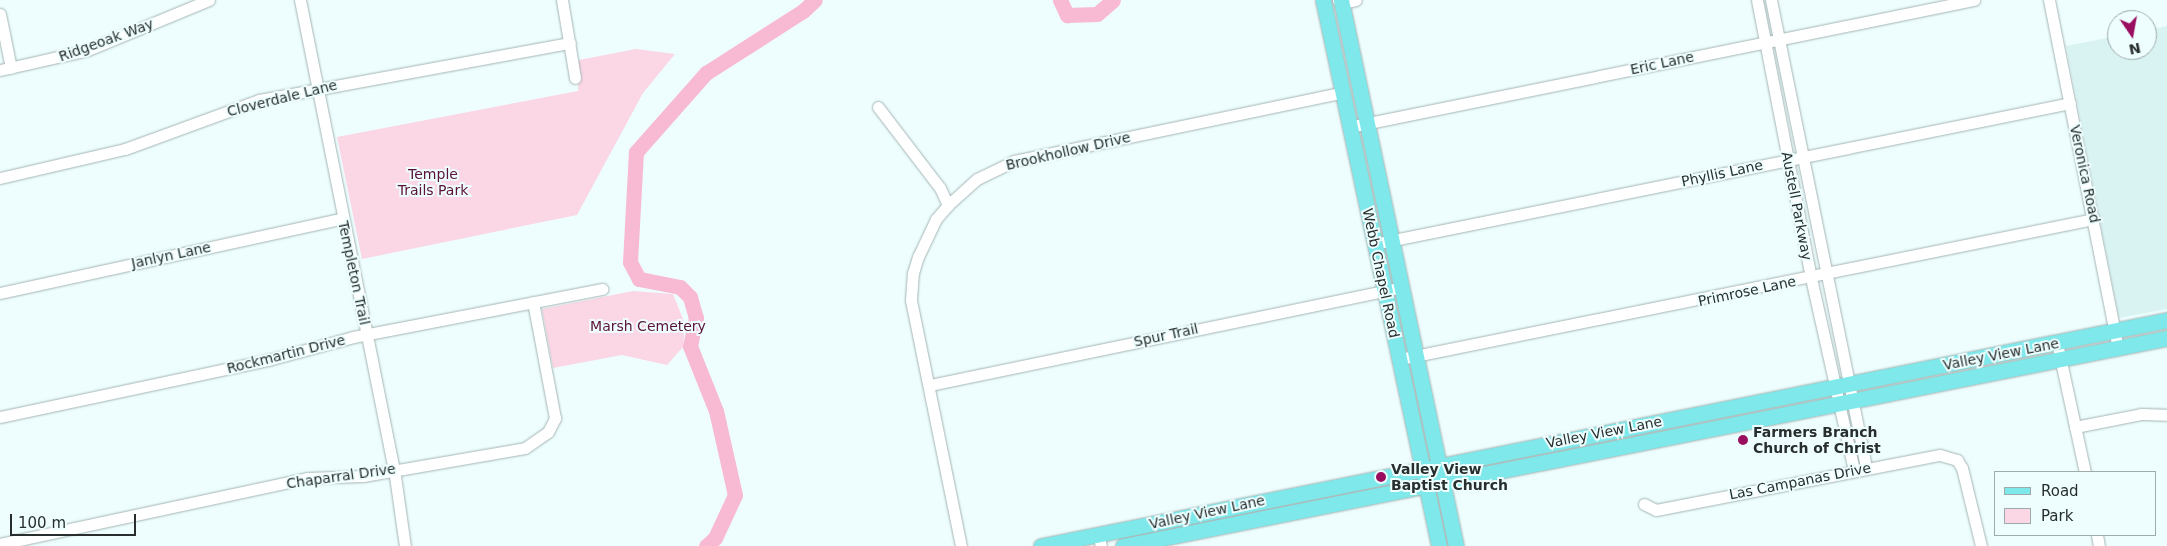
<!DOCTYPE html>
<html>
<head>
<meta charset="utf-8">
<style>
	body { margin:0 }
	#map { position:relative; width:2167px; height:546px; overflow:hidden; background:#eefefe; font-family:"DejaVu Sans",sans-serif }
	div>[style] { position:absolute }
	.built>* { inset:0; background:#d9f3f3 }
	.green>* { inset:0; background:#fbd6e5 }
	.river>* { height:15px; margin:-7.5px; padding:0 7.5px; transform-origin:7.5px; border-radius:7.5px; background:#f8b9d3 }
	.roads { filter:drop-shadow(0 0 1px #a4b4b4) drop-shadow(0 0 1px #a4b4b4) }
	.minor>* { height:11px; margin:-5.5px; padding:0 5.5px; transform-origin:5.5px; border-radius:5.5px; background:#fff }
	.major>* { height:15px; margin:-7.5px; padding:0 7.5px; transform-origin:7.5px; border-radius:7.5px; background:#7ee8ea }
	.dots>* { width:14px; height:14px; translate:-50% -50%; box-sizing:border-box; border:2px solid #eefefe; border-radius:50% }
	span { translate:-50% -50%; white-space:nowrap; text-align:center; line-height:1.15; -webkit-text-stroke:4px #eefefe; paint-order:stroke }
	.street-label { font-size:14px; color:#282e2e }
	.park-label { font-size:14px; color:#5a1238 }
	.poi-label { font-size:14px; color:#282e2e; font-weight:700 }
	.left { translate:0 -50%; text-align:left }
	.legend { position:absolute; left:1994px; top:471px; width:162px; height:65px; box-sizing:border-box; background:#eefefe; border:1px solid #9fabab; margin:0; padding:6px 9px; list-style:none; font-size:15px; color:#282e2e }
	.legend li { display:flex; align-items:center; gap:10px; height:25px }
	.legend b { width:25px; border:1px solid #9fabab }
	.north { position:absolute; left:2107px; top:10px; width:50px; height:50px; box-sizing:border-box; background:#eefefe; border:1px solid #9fabab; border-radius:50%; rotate:168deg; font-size:14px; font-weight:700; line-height:20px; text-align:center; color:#282e2e }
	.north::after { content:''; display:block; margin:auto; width:18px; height:22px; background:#9a0e60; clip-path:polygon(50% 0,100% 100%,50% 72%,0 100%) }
	.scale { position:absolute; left:10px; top:514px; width:126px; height:22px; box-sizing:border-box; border:2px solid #282e2e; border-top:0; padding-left:6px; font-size:15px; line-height:18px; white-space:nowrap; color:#282e2e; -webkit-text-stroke:4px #eefefe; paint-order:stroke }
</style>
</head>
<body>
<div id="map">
	<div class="built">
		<div style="clip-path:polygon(2167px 26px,2167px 309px,2119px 318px,2066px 46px,2117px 36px,2117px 50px,2147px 50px,2147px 30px)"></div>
	</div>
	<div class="green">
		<div style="clip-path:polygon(636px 49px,675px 54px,643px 93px,577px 215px,362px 259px,337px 137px,578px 91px,579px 60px)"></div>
		<div style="clip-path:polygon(633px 291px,673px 294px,685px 324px,683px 347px,667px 365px,622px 355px,553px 368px,542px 309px)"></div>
	</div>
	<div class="river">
		<div style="left:1060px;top:0;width:17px;rotate:65deg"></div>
		<div style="left:1067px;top:15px;width:30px;rotate:-2deg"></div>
		<div style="left:1097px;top:14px;width:21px;rotate:-41deg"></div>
		<div style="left:706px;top:546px;width:12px;rotate:-42deg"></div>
		<div style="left:715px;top:538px;width:47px;rotate:-65.1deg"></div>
		<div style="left:735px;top:495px;width:86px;rotate:-102.7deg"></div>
		<div style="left:716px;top:411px;width:70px;rotate:-111.8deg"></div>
		<div style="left:690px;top:346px;width:29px;rotate:-78deg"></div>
		<div style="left:696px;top:318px;width:22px;rotate:-106deg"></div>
		<div style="left:690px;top:297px;width:14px;rotate:-135deg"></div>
		<div style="left:680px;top:287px;width:42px;rotate:-169deg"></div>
		<div style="left:639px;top:279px;width:19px;rotate:-118deg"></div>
		<div style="left:630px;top:262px;width:110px;rotate:-86.9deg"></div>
		<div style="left:636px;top:152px;width:106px;rotate:-48.5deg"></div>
		<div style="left:706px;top:73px;width:115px;rotate:-32.6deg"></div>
		<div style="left:803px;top:11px;width:16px;rotate:-43deg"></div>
	</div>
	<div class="roads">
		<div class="minor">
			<div style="left:300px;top:0;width:478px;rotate:78.7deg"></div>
			<div style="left:394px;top:469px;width:78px;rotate:81.9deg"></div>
			<div style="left:562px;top:0;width:79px;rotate:80.5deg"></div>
			<div style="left:1338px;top:0;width:5px;rotate:37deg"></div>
			<div style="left:1342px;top:3px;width:14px;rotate:-12deg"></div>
			<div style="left:1757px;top:0;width:283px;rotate:79deg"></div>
			<div style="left:1811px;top:278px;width:197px;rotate:77.4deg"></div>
			<div style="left:1771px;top:0;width:478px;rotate:78.5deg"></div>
			<div style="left:2049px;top:0;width:355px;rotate:78.8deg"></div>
			<div style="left:0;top:14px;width:55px;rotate:78.5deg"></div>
			<div style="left:0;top:70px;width:90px;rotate:-12.8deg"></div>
			<div style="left:88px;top:50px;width:131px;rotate:-22.5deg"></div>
			<div style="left:878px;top:107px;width:102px;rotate:52.6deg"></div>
			<div style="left:940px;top:188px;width:19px;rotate:65deg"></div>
			<div style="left:1349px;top:127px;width:638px;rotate:-11.49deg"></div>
			<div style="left:0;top:178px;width:128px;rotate:-13.1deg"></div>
			<div style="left:125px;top:149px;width:143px;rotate:-20.1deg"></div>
			<div style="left:259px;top:100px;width:316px;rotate:-10.4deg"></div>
			<div style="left:1374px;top:244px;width:710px;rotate:-11.45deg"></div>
			<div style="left:0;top:293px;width:351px;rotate:-12.3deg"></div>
			<div style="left:2057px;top:343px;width:132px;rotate:77.8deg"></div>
			<div style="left:1400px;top:359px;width:708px;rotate:-11.41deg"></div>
			<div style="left:930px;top:385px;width:482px;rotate:-11.7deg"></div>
			<div style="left:0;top:417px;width:274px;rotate:-12deg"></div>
			<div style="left:268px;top:360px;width:88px;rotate:-15.1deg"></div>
			<div style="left:353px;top:337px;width:254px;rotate:-10.9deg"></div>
			<div style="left:2075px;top:427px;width:67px;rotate:-11.1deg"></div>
			<div style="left:2141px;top:414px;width:26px;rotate:2deg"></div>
			<div style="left:1644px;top:504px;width:13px;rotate:27deg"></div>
			<div style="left:1656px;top:510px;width:289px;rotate:-11deg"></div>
			<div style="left:1940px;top:455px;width:18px;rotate:16deg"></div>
			<div style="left:1957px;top:460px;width:9px;rotate:58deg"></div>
			<div style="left:1962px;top:468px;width:80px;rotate:76.3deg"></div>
			<div style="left:1098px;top:534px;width:12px;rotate:76deg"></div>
			<div style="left:2097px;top:535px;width:11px;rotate:80deg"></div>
			<div style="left:0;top:544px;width:314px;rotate:-12.1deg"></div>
			<div style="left:307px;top:478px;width:56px;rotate:-2deg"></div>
			<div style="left:363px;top:476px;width:164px;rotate:-9.8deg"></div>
			<div style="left:525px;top:448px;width:28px;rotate:-35deg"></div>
			<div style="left:548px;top:432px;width:16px;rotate:-63deg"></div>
			<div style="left:555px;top:418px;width:118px;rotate:-100.7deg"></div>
			<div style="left:961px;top:546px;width:251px;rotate:-101.5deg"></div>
			<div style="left:911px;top:300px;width:27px;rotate:-86deg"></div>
			<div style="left:913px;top:273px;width:17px;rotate:-73deg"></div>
			<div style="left:918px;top:257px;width:42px;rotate:-64.7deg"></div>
			<div style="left:936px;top:219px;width:18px;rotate:-49deg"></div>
			<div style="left:948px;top:205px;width:39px;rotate:-42deg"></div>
			<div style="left:977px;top:179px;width:41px;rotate:-25.9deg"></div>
			<div style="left:1014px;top:161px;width:336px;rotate:-11.8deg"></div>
		</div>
		<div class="major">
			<div style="left:1323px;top:0;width:558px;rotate:78.01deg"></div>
			<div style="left:1341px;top:0;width:558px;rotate:78.11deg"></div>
			<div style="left:1041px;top:546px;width:1148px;rotate:-11.35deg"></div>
			<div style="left:1123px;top:546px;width:1065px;rotate:-11.27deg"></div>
		</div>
	</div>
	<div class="dots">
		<div style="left:1743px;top:440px;background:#9a0e60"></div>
		<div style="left:1381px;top:477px;background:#9a0e60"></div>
	</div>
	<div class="street-label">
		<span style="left:106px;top:40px;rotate:-20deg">Ridgeoak Way</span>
		<span style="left:1662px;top:63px;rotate:-12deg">Eric Lane</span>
		<span style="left:282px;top:98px;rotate:-14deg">Cloverdale Lane</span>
		<span style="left:1068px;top:151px;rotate:-13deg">Brookhollow Drive</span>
		<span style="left:1722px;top:173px;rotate:-12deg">Phyllis Lane</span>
		<span style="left:2085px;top:174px;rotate:78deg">Veronica Road</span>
		<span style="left:1797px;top:206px;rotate:79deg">Austell Parkway</span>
		<span style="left:171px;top:255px;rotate:-12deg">Janlyn Lane</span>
		<span style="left:354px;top:273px;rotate:78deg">Templeton Trail</span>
		<span style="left:1381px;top:273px;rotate:78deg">Webb Chapel Road</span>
		<span style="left:1747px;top:291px;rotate:-12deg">Primrose Lane</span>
		<span style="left:1166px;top:335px;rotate:-12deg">Spur Trail</span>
		<span style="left:286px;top:354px;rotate:-14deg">Rockmartin Drive</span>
		<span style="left:2001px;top:354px;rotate:-11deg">Valley View Lane</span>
		<span style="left:1604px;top:432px;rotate:-11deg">Valley View Lane</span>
		<span style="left:341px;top:476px;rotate:-8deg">Chaparral Drive</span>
		<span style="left:1800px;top:481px;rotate:-11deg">Las Campanas Drive</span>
		<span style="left:1207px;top:512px;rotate:-12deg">Valley View Lane</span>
	</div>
	<div class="park-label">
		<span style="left:433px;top:182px">Temple<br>Trails Park</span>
		<span style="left:648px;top:326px">Marsh Cemetery</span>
	</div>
	<div class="poi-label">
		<span class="left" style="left:1753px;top:440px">Farmers Branch<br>Church of Christ</span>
		<span class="left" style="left:1391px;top:477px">Valley View<br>Baptist Church</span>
	</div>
	<ul class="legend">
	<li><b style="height:6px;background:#7ee8ea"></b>Road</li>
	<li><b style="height:14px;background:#fbd6e5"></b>Park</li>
	</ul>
	<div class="north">N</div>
	<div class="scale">100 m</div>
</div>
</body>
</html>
